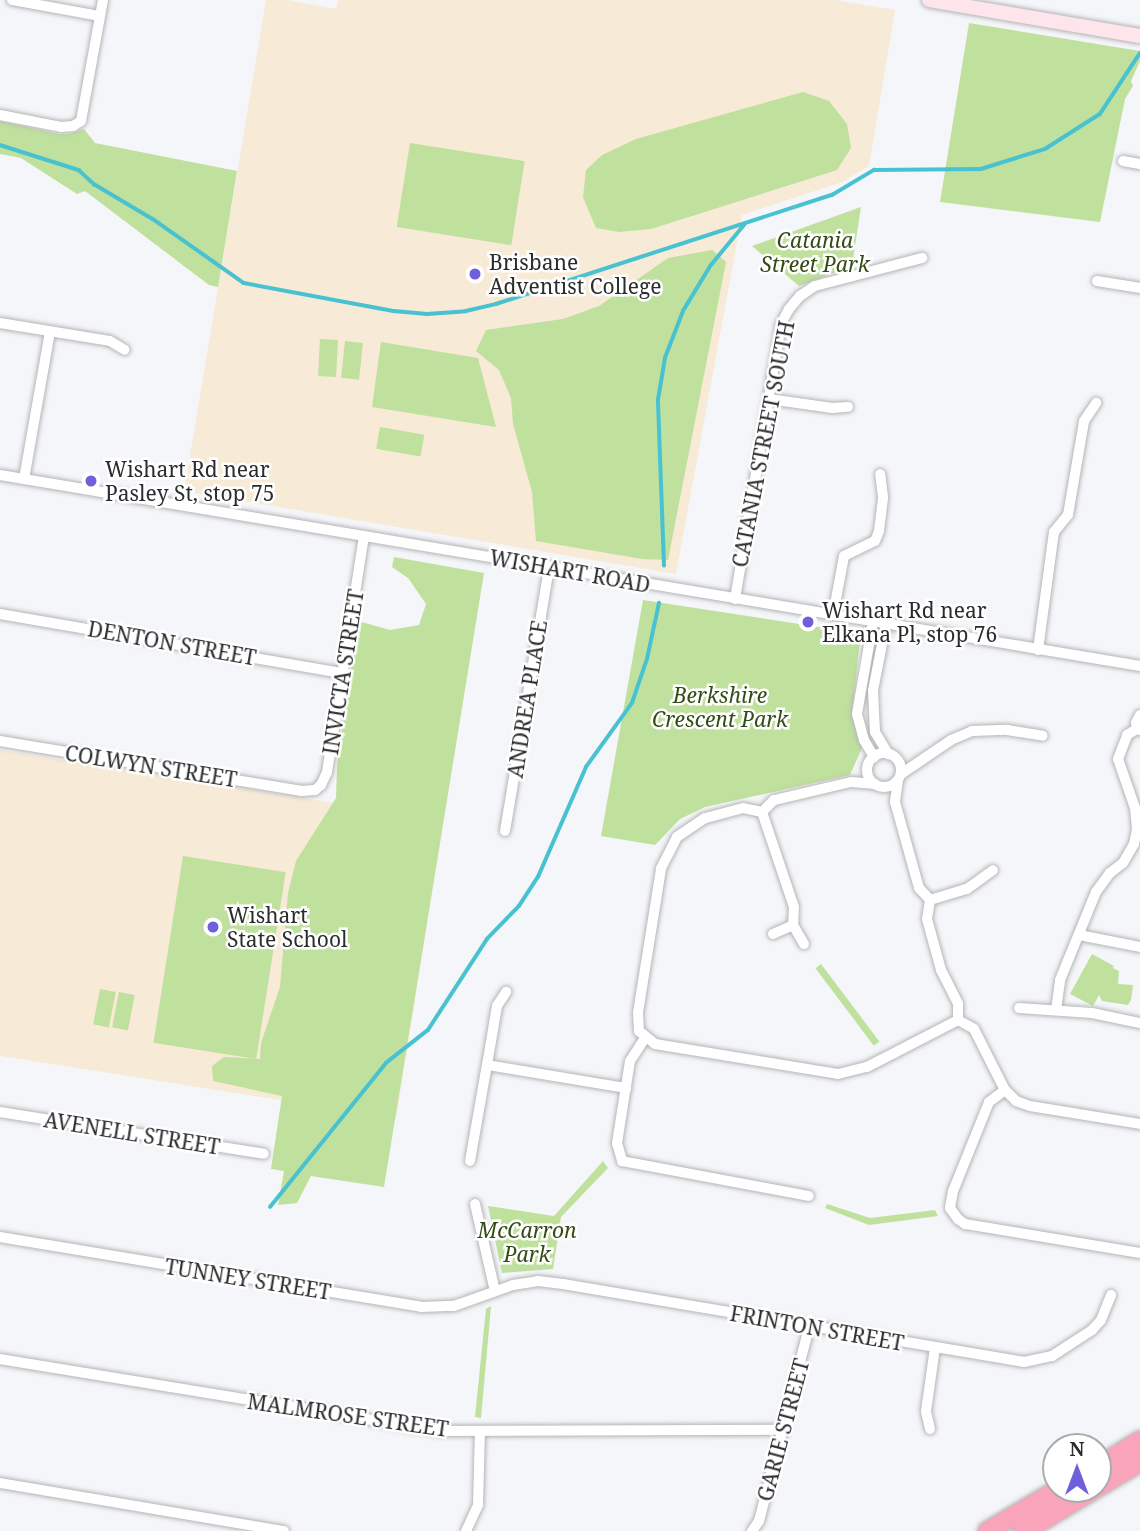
<!DOCTYPE html>
<html>
<head>
<meta charset="utf-8">
<style>
	body { margin:0 }
	#map { position:relative; width:1140px; height:1531px; overflow:hidden; background:#f5f6f9; font-family:"Noto Serif",serif }
	div>[style] { position:absolute }
	.education>* { inset:0; background:#f7ead6; transform-origin:0 0 }
	.green>* { inset:0; background:#c0e09d; transform-origin:0 0 }
	.stream>* { height:3.5px; margin:-1.75px; padding:0 1.75px; transform-origin:1.75px; border-radius:1.75px; background:#48c2d0 }
	.roads { filter:drop-shadow(0 0 2px #b4b5b7) drop-shadow(0 0 2px #b4b5b7) }
	.street>* { height:10px; margin:-5px; padding:0 5px; transform-origin:5px; border-radius:5px; background:#fff }
	.street>.ring { margin:-5px; padding:0; box-sizing:content-box; background:none; border:10px solid #fff; border-radius:50% }
	.secondary>* { height:14px; margin:-7px; padding:0 7px; transform-origin:7px; border-radius:7px; background:#fee4eb }
	.highway>* { height:19px; margin:-9.5px; padding:0 9.5px; transform-origin:9.5px; border-radius:9.5px; background:#faa4bc }
	.dots>* { width:19px; height:19px; translate:-50% -50%; box-sizing:border-box; border:4px solid #fff; border-radius:50% }
	span { translate:-50% -50%; white-space:nowrap; text-align:center; line-height:1.15; -webkit-text-stroke:5px #fff; paint-order:stroke }
	.park-label { font-size:21px; color:#354b15; font-style:italic }
	.poi-label { font-size:21px; color:#2b2c2d }
	.left { translate:0 -50%; text-align:left }
	.street-label { font-size:21px; color:#2b2c2d }
	.north { position:absolute; left:1042px; top:1433px; width:70px; height:70px; box-sizing:border-box; background:#fff; border:2px solid #aaabab; border-radius:50%; rotate:0deg; font-size:19px; font-weight:700; line-height:28px; text-align:center; color:#2b2c2d }
	.north::after { content:''; display:block; margin:auto; width:24px; height:32px; background:#6d60da; clip-path:polygon(50% 0,100% 100%,50% 72%,0 100%) }
</style>
</head>
<body>
<div id="map">
	<div class="education">
		<div style="clip-path:polygon(266px 0,288px 0,336px 9px,338px 0,835px 0,895px 10px,869px 166px,842px 182px,742px 215px,676px 574px,184px 491px)"></div>
		<div style="left:0;top:750px;width:449px;height:302px;rotate:9deg"></div>
	</div>
	<div class="green">
		<div style="clip-path:polygon(969px 23px,1140px 51px,1140px 61px,1131px 81px,1133px 86px,1125px 99px,1100px 222px,940px 202px)"></div>
		<div style="clip-path:polygon(803px 92px,829px 101px,847px 124px,851px 148px,837px 170px,651px 229px,619px 232px,596px 228px,583px 197px,586px 170px,602px 155px,636px 139px)"></div>
		<div style="clip-path:polygon(0 121px,59px 134px,69px 134px,84px 129px,95px 143px,237px 171px,218px 287px,209px 285px,85px 191px,77px 194px,21px 158px,0 154px)"></div>
		<div style="left:410px;top:143px;width:116px;height:85px;rotate:9deg"></div>
		<div style="clip-path:polygon(861px 207px,852px 266px,799px 286px,752px 246px)"></div>
		<div style="clip-path:polygon(712px 250px,726px 262px,668px 560px,642px 559px,536px 541px,532px 492px,513px 424px,511px 398px,499px 370px,476px 351px,486px 330px,563px 319px,599px 306px,668px 258px)"></div>
		<div style="left:320px;top:339px;width:18px;height:37px;rotate:3deg"></div>
		<div style="left:345px;top:341px;width:18px;height:37px;rotate:6deg"></div>
		<div style="clip-path:polygon(381px 342px,478px 358px,496px 427px,372px 407px)"></div>
		<div style="left:380px;top:427px;width:45px;height:22px;rotate:10deg"></div>
		<div style="clip-path:polygon(394px 557px,484px 573px,384px 1187px,311px 1176px,297px 1203px,278px 1205px,284px 1171px,271px 1169px,282px 1096px,213px 1081px,212px 1066px,224px 1057px,260px 1059px,261px 1043px,280px 987px,288px 893px,296px 861px,336px 798px,337px 765px,358px 621px,390px 630px,419px 625px,426px 604px,408px 578px,392px 567px)"></div>
		<div style="clip-path:polygon(643px 600px,851px 632px,860px 640px,852px 716px,862px 748px,850px 775px,705px 807px,680px 819px,655px 845px,601px 836px)"></div>
		<div style="left:183px;top:856px;width:104px;height:189px;rotate:9deg"></div>
		<div style="clip-path:polygon(1092px 954px,1114px 966px,1113px 968px,1119px 971px,1118px 984px,1133px 985px,1131px 1000px,1128px 1005px,1102px 1001px,1099px 995px,1093px 1006px,1070px 994px)"></div>
		<div style="left:821px;top:964px;width:97px;height:7px;rotate:53deg"></div>
		<div style="left:100px;top:989px;width:16px;height:36px;rotate:11deg"></div>
		<div style="left:119px;top:992px;width:16px;height:36px;rotate:11deg"></div>
		<div style="clip-path:polygon(603px 1161px,608px 1168px,561px 1217px,553px 1269px,502px 1273px,488px 1206px,554px 1216px)"></div>
		<div style="clip-path:polygon(827px 1204px,870px 1218px,935px 1210px,938px 1216px,869px 1225px,825px 1208px)"></div>
		<div style="clip-path:polygon(491px 1306px,481px 1418px,475px 1417px,486px 1309px)"></div>
	</div>
	<div class="stream">
		<div style="left:0;top:145px;width:83px;rotate:17.6deg"></div>
		<div style="left:79px;top:170px;width:21px;rotate:43deg"></div>
		<div style="left:94px;top:184px;width:69px;rotate:30.7deg"></div>
		<div style="left:153px;top:219px;width:111px;rotate:35.1deg"></div>
		<div style="left:244px;top:283px;width:153px;rotate:10.6deg"></div>
		<div style="left:394px;top:311px;width:33px;rotate:5deg"></div>
		<div style="left:427px;top:314px;width:39px;rotate:-4deg"></div>
		<div style="left:466px;top:311px;width:31px;rotate:-13deg"></div>
		<div style="left:496px;top:304px;width:353px;rotate:-18deg"></div>
		<div style="left:832px;top:195px;width:49px;rotate:-30.8deg"></div>
		<div style="left:874px;top:170px;width:107px;rotate:-0.5deg"></div>
		<div style="left:981px;top:169px;width:67px;rotate:-17.4deg"></div>
		<div style="left:1045px;top:149px;width:65px;rotate:-32.5deg"></div>
		<div style="left:1100px;top:114px;width:73px;rotate:-56.7deg"></div>
		<div style="left:664px;top:566px;width:166px;rotate:-92.1deg"></div>
		<div style="left:658px;top:400px;width:43px;rotate:-80.5deg"></div>
		<div style="left:665px;top:358px;width:50px;rotate:-69deg"></div>
		<div style="left:683px;top:311px;width:54px;rotate:-58.7deg"></div>
		<div style="left:711px;top:265px;width:52px;rotate:-50.5deg"></div>
		<div style="left:270px;top:1207px;width:185px;rotate:-51.1deg"></div>
		<div style="left:386px;top:1063px;width:53px;rotate:-38.2deg"></div>
		<div style="left:428px;top:1030px;width:108px;rotate:-57deg"></div>
		<div style="left:487px;top:939px;width:46px;rotate:-45.9deg"></div>
		<div style="left:519px;top:906px;width:35px;rotate:-57deg"></div>
		<div style="left:538px;top:877px;width:120px;rotate:-66.4deg"></div>
		<div style="left:586px;top:767px;width:79px;rotate:-54.3deg"></div>
		<div style="left:632px;top:703px;width:46px;rotate:-71.2deg"></div>
		<div style="left:647px;top:659px;width:57px;rotate:-77.9deg"></div>
	</div>
	<div class="roads">
		<div class="street">
			<div style="left:12px;top:0;width:89px;rotate:10.3deg"></div>
			<div style="left:0;top:115px;width:62px;rotate:11.1deg"></div>
			<div style="left:61px;top:127px;width:12px;rotate:-5deg"></div>
			<div style="left:73px;top:126px;width:9px;rotate:-32deg"></div>
			<div style="left:81px;top:121px;width:123px;rotate:-79.7deg"></div>
			<div style="left:1123px;top:161px;width:17px;rotate:10deg"></div>
			<div style="left:1097px;top:281px;width:44px;rotate:9.2deg"></div>
			<div style="left:0;top:323px;width:111px;rotate:9.3deg"></div>
			<div style="left:110px;top:341px;width:17px;rotate:31deg"></div>
			<div style="left:769px;top:399px;width:64px;rotate:8.1deg"></div>
			<div style="left:832px;top:408px;width:16px;rotate:-4deg"></div>
			<div style="left:0;top:475px;width:1156px;rotate:9.51deg"></div>
			<div style="left:24px;top:479px;width:150px;rotate:-80deg"></div>
			<div style="left:735px;top:599px;width:279px;rotate:-80.5deg"></div>
			<div style="left:781px;top:324px;width:17px;rotate:-62deg"></div>
			<div style="left:789px;top:309px;width:17px;rotate:-50deg"></div>
			<div style="left:800px;top:296px;width:18px;rotate:-34deg"></div>
			<div style="left:815px;top:286px;width:111px;rotate:-14.7deg"></div>
			<div style="left:0;top:614px;width:348px;rotate:9.8deg"></div>
			<div style="left:833px;top:615px;width:60px;rotate:-79.4deg"></div>
			<div style="left:844px;top:556px;width:34px;rotate:-26deg"></div>
			<div style="left:875px;top:541px;width:11px;rotate:-68deg"></div>
			<div style="left:879px;top:531px;width:34px;rotate:-83deg"></div>
			<div style="left:883px;top:497px;width:23px;rotate:-97deg"></div>
			<div style="left:873px;top:622px;width:93px;rotate:99.9deg"></div>
			<div style="left:857px;top:714px;width:27px;rotate:75deg"></div>
			<div style="left:864px;top:740px;width:20px;rotate:60deg"></div>
			<div style="left:886px;top:624px;width:67px;rotate:101.1deg"></div>
			<div style="left:873px;top:690px;width:42px;rotate:87.3deg"></div>
			<div style="left:875px;top:732px;width:26px;rotate:59deg"></div>
			<div style="left:1038px;top:650px;width:119px;rotate:-82.3deg"></div>
			<div style="left:1054px;top:532px;width:22px;rotate:-51deg"></div>
			<div style="left:1068px;top:515px;width:95px;rotate:-80.3deg"></div>
			<div style="left:1084px;top:421px;width:22px;rotate:-56deg"></div>
			<div style="left:1140px;top:715px;width:9px;rotate:117deg"></div>
			<div style="left:1136px;top:723px;width:8px;rotate:60deg"></div>
			<div style="left:0;top:741px;width:306px;rotate:9.4deg"></div>
			<div style="left:302px;top:791px;width:13px;rotate:-4deg"></div>
			<div style="left:315px;top:790px;width:8px;rotate:-40deg"></div>
			<div style="left:321px;top:785px;width:14px;rotate:-65deg"></div>
			<div style="left:327px;top:772px;width:239px;rotate:-81.1deg"></div>
			<div class="ring" style="left:867px;top:753px;width:24px;height:24px"></div>
			<div style="left:901px;top:774px;width:60px;rotate:-34.2deg"></div>
			<div style="left:951px;top:740px;width:23px;rotate:-23deg"></div>
			<div style="left:972px;top:731px;width:35px;rotate:-2deg"></div>
			<div style="left:1007px;top:730px;width:36px;rotate:9deg"></div>
			<div style="left:898px;top:780px;width:22px;rotate:98deg"></div>
			<div style="left:895px;top:802px;width:89px;rotate:74.4deg"></div>
			<div style="left:919px;top:888px;width:16px;rotate:47deg"></div>
			<div style="left:930px;top:900px;width:19px;rotate:99deg"></div>
			<div style="left:927px;top:919px;width:53px;rotate:74.6deg"></div>
			<div style="left:941px;top:970px;width:38px;rotate:63deg"></div>
			<div style="left:958px;top:1004px;width:16px;rotate:90deg"></div>
			<div style="left:958px;top:1020px;width:18px;rotate:29deg"></div>
			<div style="left:974px;top:1029px;width:68px;rotate:63.1deg"></div>
			<div style="left:1005px;top:1090px;width:16px;rotate:45deg"></div>
			<div style="left:1016px;top:1101px;width:15px;rotate:20deg"></div>
			<div style="left:1030px;top:1106px;width:111px;rotate:9.3deg"></div>
			<div style="left:875px;top:784px;width:24px;rotate:-175deg"></div>
			<div style="left:851px;top:782px;width:79px;rotate:166.8deg"></div>
			<div style="left:774px;top:800px;width:17px;rotate:135deg"></div>
			<div style="left:762px;top:812px;width:19px;rotate:-168deg"></div>
			<div style="left:743px;top:808px;width:39px;rotate:165deg"></div>
			<div style="left:705px;top:818px;width:34px;rotate:146deg"></div>
			<div style="left:677px;top:837px;width:36px;rotate:117deg"></div>
			<div style="left:661px;top:869px;width:146px;rotate:99.1deg"></div>
			<div style="left:638px;top:1013px;width:18px;rotate:87deg"></div>
			<div style="left:639px;top:1031px;width:21px;rotate:39deg"></div>
			<div style="left:655px;top:1044px;width:185px;rotate:9.3deg"></div>
			<div style="left:838px;top:1074px;width:30px;rotate:-14deg"></div>
			<div style="left:867px;top:1067px;width:102px;rotate:-27.3deg"></div>
			<div style="left:762px;top:812px;width:100px;rotate:71.4deg"></div>
			<div style="left:794px;top:907px;width:18px;rotate:93deg"></div>
			<div style="left:505px;top:831px;width:268px;rotate:-80.5deg"></div>
			<div style="left:930px;top:900px;width:39px;rotate:-17deg"></div>
			<div style="left:967px;top:889px;width:32px;rotate:-36deg"></div>
			<div style="left:773px;top:934px;width:22px;rotate:-24deg"></div>
			<div style="left:793px;top:925px;width:22px;rotate:60deg"></div>
			<div style="left:1079px;top:935px;width:62px;rotate:11.1deg"></div>
			<div style="left:1019px;top:1008px;width:73px;rotate:3.9deg"></div>
			<div style="left:1092px;top:1013px;width:49px;rotate:11.8deg"></div>
			<div style="left:1056px;top:1010px;width:30px;rotate:-82deg"></div>
			<div style="left:1060px;top:980px;width:95px;rotate:-67.8deg"></div>
			<div style="left:1096px;top:892px;width:24px;rotate:-54deg"></div>
			<div style="left:1110px;top:873px;width:16px;rotate:-38deg"></div>
			<div style="left:1123px;top:863px;width:22px;rotate:-60deg"></div>
			<div style="left:1134px;top:844px;width:14px;rotate:-78deg"></div>
			<div style="left:1137px;top:830px;width:22px;rotate:-95deg"></div>
			<div style="left:1135px;top:808px;width:52px;rotate:-109.1deg"></div>
			<div style="left:1118px;top:759px;width:26px;rotate:-69deg"></div>
			<div style="left:1127px;top:735px;width:13px;rotate:-32deg"></div>
			<div style="left:645px;top:1038px;width:27px;rotate:123deg"></div>
			<div style="left:630px;top:1061px;width:83px;rotate:99deg"></div>
			<div style="left:617px;top:1143px;width:19px;rotate:74deg"></div>
			<div style="left:622px;top:1161px;width:190px;rotate:10.6deg"></div>
			<div style="left:487px;top:1065px;width:60px;rotate:-80.4deg"></div>
			<div style="left:497px;top:1006px;width:17px;rotate:-57deg"></div>
			<div style="left:1005px;top:1090px;width:20px;rotate:143deg"></div>
			<div style="left:989px;top:1102px;width:96px;rotate:112deg"></div>
			<div style="left:953px;top:1191px;width:17px;rotate:100deg"></div>
			<div style="left:950px;top:1208px;width:14px;rotate:54deg"></div>
			<div style="left:958px;top:1219px;width:9px;rotate:36deg"></div>
			<div style="left:965px;top:1224px;width:177px;rotate:9.4deg"></div>
			<div style="left:0;top:1112px;width:267px;rotate:9deg"></div>
			<div style="left:470px;top:1161px;width:97px;rotate:-80deg"></div>
			<div style="left:487px;top:1065px;width:141px;rotate:9.4deg"></div>
			<div style="left:475px;top:1204px;width:89px;rotate:77.1deg"></div>
			<div style="left:0;top:1237px;width:427px;rotate:9.4deg"></div>
			<div style="left:421px;top:1307px;width:33px;rotate:-2deg"></div>
			<div style="left:454px;top:1306px;width:63px;rotate:-19.6deg"></div>
			<div style="left:513px;top:1285px;width:25px;rotate:-9deg"></div>
			<div style="left:538px;top:1281px;width:25px;rotate:7deg"></div>
			<div style="left:563px;top:1284px;width:468px;rotate:9.6deg"></div>
			<div style="left:1024px;top:1362px;width:29px;rotate:-12deg"></div>
			<div style="left:1052px;top:1356px;width:48px;rotate:-33deg"></div>
			<div style="left:1092px;top:1330px;width:13px;rotate:-48deg"></div>
			<div style="left:1101px;top:1320px;width:27px;rotate:-68deg"></div>
			<div style="left:0;top:1359px;width:445px;rotate:9.3deg"></div>
			<div style="left:439px;top:1431px;width:344px;rotate:-0.2deg"></div>
			<div style="left:930px;top:1429px;width:18px;rotate:-103deg"></div>
			<div style="left:926px;top:1411px;width:64px;rotate:-81.9deg"></div>
			<div style="left:0;top:1483px;width:288px;rotate:9.6deg"></div>
			<div style="left:466px;top:1531px;width:29px;rotate:-65deg"></div>
			<div style="left:478px;top:1505px;width:74px;rotate:-88.5deg"></div>
			<div style="left:752px;top:1531px;width:12px;rotate:-55deg"></div>
			<div style="left:759px;top:1521px;width:200px;rotate:-75.5deg"></div>
		</div>
		<div class="secondary">
			<div style="left:929px;top:0;width:214px;rotate:9.7deg"></div>
		</div>
		<div class="highway">
			<div style="left:1098px;top:1466px;width:49px;rotate:-31.8deg"></div>
			<div style="left:1098px;top:1486px;width:49px;rotate:-30.8deg"></div>
			<div style="left:987px;top:1531px;width:82px;rotate:-30.6deg"></div>
			<div style="left:1023px;top:1531px;width:82px;rotate:-31deg"></div>
		</div>
	</div>
	<div class="dots">
		<div style="left:475px;top:274px;background:#6d60da"></div>
		<div style="left:91px;top:481px;background:#6d60da"></div>
		<div style="left:808px;top:622px;background:#6d60da"></div>
		<div style="left:213px;top:927px;background:#6d60da"></div>
	</div>
	<div class="park-label">
		<span style="left:815px;top:252px">Catania<br>Street Park</span>
		<span style="left:720px;top:707px">Berkshire<br>Crescent Park</span>
		<span style="left:527px;top:1242px">McCarron<br>Park</span>
	</div>
	<div class="poi-label">
		<span class="left" style="left:489px;top:274px">Brisbane<br>Adventist College</span>
		<span class="left" style="left:105px;top:481px">Wishart Rd near<br>Pasley St, stop 75</span>
		<span class="left" style="left:822px;top:622px">Wishart Rd near<br>Elkana Pl, stop 76</span>
		<span class="left" style="left:227px;top:927px">Wishart<br>State School</span>
	</div>
	<div class="street-label">
		<span style="left:763px;top:444px;rotate:-79deg">CATANIA STREET SOUTH</span>
		<span style="left:570px;top:571px;rotate:10deg">WISHART ROAD</span>
		<span style="left:172px;top:643px;rotate:10deg">DENTON STREET</span>
		<span style="left:343px;top:672px;rotate:-81deg">INVICTA STREET</span>
		<span style="left:527px;top:699px;rotate:-81deg">ANDREA PLACE</span>
		<span style="left:151px;top:766px;rotate:9deg">COLWYN STREET</span>
		<span style="left:132px;top:1133px;rotate:9deg">AVENELL STREET</span>
		<span style="left:248px;top:1279px;rotate:9deg">TUNNEY STREET</span>
		<span style="left:817px;top:1328px;rotate:10deg">FRINTON STREET</span>
		<span style="left:348px;top:1415px;rotate:8deg">MALMROSE STREET</span>
		<span style="left:783px;top:1430px;rotate:-75deg">GARIE STREET</span>
	</div>
	<div class="north">N</div>
</div>
</body>
</html>
